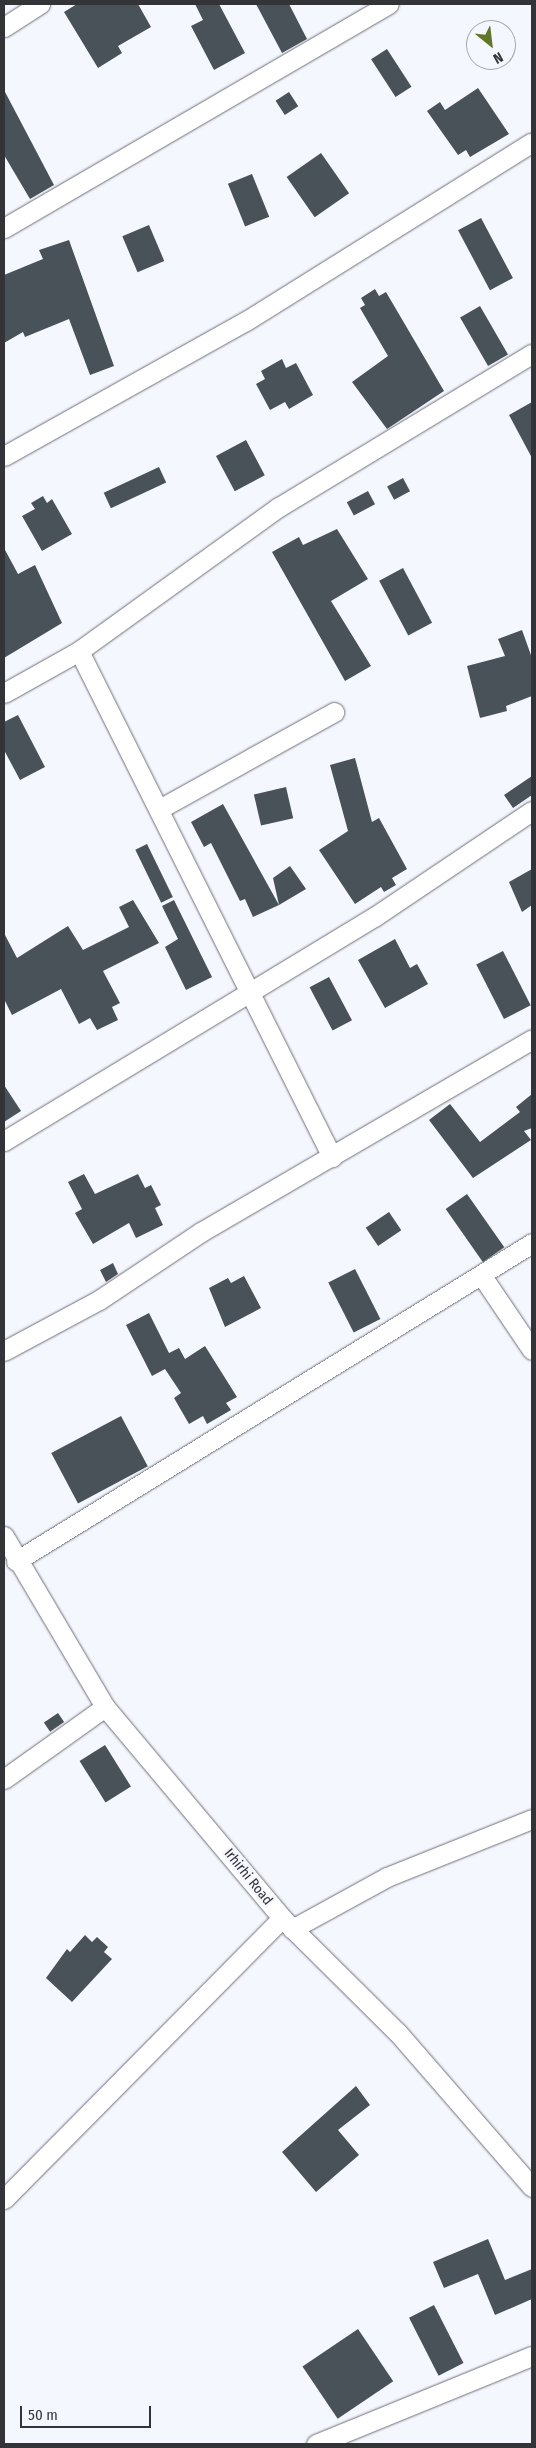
<!DOCTYPE html>
<html>
<head>
<meta charset="utf-8">
<style>
	body { margin:0 }
	#map { position:relative; width:536px; height:2448px; overflow:hidden; background:#f5f7fe; font-family:"Fira Sans Condensed",sans-serif }
	div>[style] { position:absolute }
	.building>* { inset:0; background:#4a5259; transform-origin:0 0 }
	.roads { filter:drop-shadow(0 0 1px #6d6f79) drop-shadow(0 0 1px #6d6f79) }
	.minor>* { height:19px; margin:-9.5px; padding:0 9.5px; transform-origin:9.5px; border-radius:9.5px; background:#fff }
	span { translate:-50% -50%; white-space:nowrap; text-align:center; line-height:1.15; -webkit-text-stroke:5px #f5f7fe; paint-order:stroke }
	.street-label { font-size:14px; color:#333438 }
	.frame { position:absolute; inset:0; border:5px solid #333438; pointer-events:none }
	.north { position:absolute; left:466px; top:20px; width:50px; height:50px; box-sizing:border-box; background:#f5f7fe; border:1px solid #a7a9af; border-radius:50%; rotate:151deg; font-size:14px; font-weight:700; line-height:20px; text-align:center; color:#333438 }
	.north::after { content:''; display:block; margin:auto; width:18px; height:22px; background:#617728; clip-path:polygon(50% 0,100% 100%,50% 72%,0 100%) }
	.scale { position:absolute; left:20px; top:2406px; width:131px; height:22px; box-sizing:border-box; border:2px solid #333438; border-top:0; padding-left:6px; font-size:15px; line-height:18px; white-space:nowrap; color:#333438; -webkit-text-stroke:4px #f5f7fe; paint-order:stroke }
</style>
</head>
<body>
<div id="map">
	<div class="building">
		<div style="clip-path:polygon(77px 4px,138px 4px,151px 27px,118px 46px,122px 53px,98px 68px,64px 12px)"></div>
		<div style="clip-path:polygon(195px 4px,219px 4px,245px 53px,214px 70px,191px 26px,203px 20px)"></div>
		<div style="clip-path:polygon(256px 4px,289px 4px,307px 39px,282px 53px)"></div>
		<div style="left:387px;top:49px;width:45px;height:19px;rotate:57deg"></div>
		<div style="clip-path:polygon(478px 88px,509px 134px,470px 157px,466px 150px,458px 155px,427px 111px,440px 102px,445px 110px)"></div>
		<div style="clip-path:polygon(4px 90px,54px 185px,30px 199px,4px 155px)"></div>
		<div style="left:289px;top:92px;width:17px;height:16px;rotate:57deg"></div>
		<div style="left:321px;top:153px;width:49px;height:42px;rotate:55deg"></div>
		<div style="left:252px;top:174px;width:46px;height:26px;rotate:68deg"></div>
		<div style="left:481px;top:218px;width:68px;height:26px;rotate:62deg"></div>
		<div style="left:149px;top:225px;width:39px;height:29px;rotate:67deg"></div>
		<div style="clip-path:polygon(69px 240px,114px 366px,90px 375px,69px 319px,25px 337px,23px 332px,4px 343px,4px 275px,43px 259px,39px 250px)"></div>
		<div style="clip-path:polygon(375px 289px,379px 296px,386px 292px,444px 391px,387px 429px,352px 382px,388px 356px,360px 308px,365px 305px,361px 298px)"></div>
		<div style="left:480px;top:306px;width:56px;height:23px;rotate:60deg"></div>
		<div style="clip-path:polygon(282px 359px,286px 368px,296px 363px,313px 395px,289px 409px,285px 402px,270px 410px,256px 384px,265px 379px,261px 371px)"></div>
		<div style="clip-path:polygon(532px 402px,532px 458px,509px 415px)"></div>
		<div style="left:246px;top:440px;width:40px;height:34px;rotate:62deg"></div>
		<div style="left:159px;top:467px;width:17px;height:61px;rotate:65deg"></div>
		<div style="left:403px;top:478px;width:15px;height:18px;rotate:62deg"></div>
		<div style="left:368px;top:491px;width:15px;height:24px;rotate:62deg"></div>
		<div style="clip-path:polygon(43px 496px,47px 503px,52px 499px,72px 534px,42px 551px,22px 516px,35px 509px,31px 503px)"></div>
		<div style="clip-path:polygon(337px 529px,368px 579px,331px 601px,371px 666px,345px 681px,272px 552px,299px 537px,303px 545px)"></div>
		<div style="clip-path:polygon(4px 548px,18px 574px,35px 565px,62px 623px,4px 658px)"></div>
		<div style="left:403px;top:568px;width:62px;height:27px;rotate:62deg"></div>
		<div style="clip-path:polygon(522px 630px,532px 658px,532px 696px,506px 706px,507px 711px,480px 718px,467px 666px,505px 656px,498px 639px)"></div>
		<div style="clip-path:polygon(18px 715px,45px 767px,20px 780px,4px 750px,4px 722px)"></div>
		<div style="clip-path:polygon(355px 758px,372px 822px,379px 818px,407px 869px,392px 878px,396px 885px,384px 892px,381px 887px,355px 904px,319px 850px,348px 831px,330px 765px)"></div>
		<div style="clip-path:polygon(532px 776px,532px 795px,513px 808px,504px 795px)"></div>
		<div style="left:286px;top:787px;width:32px;height:33px;rotate:77deg"></div>
		<div style="clip-path:polygon(223px 804px,279px 905px,253px 917px,245px 899px,240px 901px,211px 843px,204px 847px,191px 822px)"></div>
		<div style="left:147px;top:844px;width:59px;height:13px;rotate:64deg"></div>
		<div style="clip-path:polygon(290px 866px,306px 889px,279px 905px,273px 878px)"></div>
		<div style="clip-path:polygon(532px 869px,532px 905px,522px 912px,509px 882px)"></div>
		<div style="clip-path:polygon(133px 900px,159px 943px,103px 971px,120px 1003px,112px 1007px,118px 1020px,97px 1030px,90px 1018px,79px 1024px,61px 989px,12px 1015px,4px 999px,4px 933px,17px 958px,68px 926px,83px 950px,129px 927px,119px 907px)"></div>
		<div style="clip-path:polygon(174px 900px,212px 977px,186px 990px,165px 947px,178px 939px,162px 906px)"></div>
		<div style="clip-path:polygon(395px 939px,410px 968px,417px 964px,428px 984px,385px 1008px,358px 960px)"></div>
		<div style="left:503px;top:951px;width:61px;height:30px;rotate:63deg"></div>
		<div style="left:329px;top:977px;width:49px;height:22px;rotate:62deg"></div>
		<div style="clip-path:polygon(4px 1085px,21px 1111px,4px 1122px)"></div>
		<div style="clip-path:polygon(532px 1094px,532px 1128px,524px 1131px,531px 1140px,473px 1178px,429px 1120px,450px 1104px,480px 1142px,520px 1112px,516px 1107px)"></div>
		<div style="clip-path:polygon(84px 1174px,95px 1194px,138px 1174px,145px 1188px,151px 1185px,161px 1205px,155px 1208px,163px 1225px,136px 1238px,129px 1223px,93px 1244px,75px 1213px,82px 1209px,68px 1182px)"></div>
		<div style="left:467px;top:1194px;width:65px;height:26px;rotate:55deg"></div>
		<div style="left:389px;top:1212px;width:22px;height:28px;rotate:56deg"></div>
		<div style="clip-path:polygon(113px 1263px,118px 1274px,106px 1282px,100px 1270px)"></div>
		<div style="left:355px;top:1269px;width:56px;height:30px;rotate:63deg"></div>
		<div style="clip-path:polygon(244px 1276px,261px 1308px,225px 1327px,209px 1288px,228px 1278px,231px 1283px)"></div>
		<div style="clip-path:polygon(149px 1313px,169px 1353px,179px 1348px,185px 1359px,205px 1346px,237px 1397px,226px 1403px,231px 1410px,207px 1424px,203px 1416px,189px 1424px,174px 1398px,181px 1393px,165px 1369px,152px 1376px,126px 1325px)"></div>
		<div style="left:121px;top:1416px;width:57px;height:79px;rotate:62deg"></div>
		<div style="left:58px;top:1713px;width:11px;height:17px;rotate:56deg"></div>
		<div style="left:105px;top:1745px;width:49px;height:30px;rotate:58deg"></div>
		<div style="clip-path:polygon(85px 1935px,92px 1942px,97px 1937px,108px 1947px,104px 1952px,112px 1959px,72px 2002px,46px 1978px,67px 1949px,70px 1952px)"></div>
		<div style="clip-path:polygon(356px 2086px,370px 2105px,338px 2130px,359px 2155px,316px 2192px,282px 2152px)"></div>
		<div style="clip-path:polygon(488px 2239px,505px 2280px,532px 2269px,532px 2299px,495px 2315px,478px 2274px,444px 2288px,433px 2262px)"></div>
		<div style="left:434px;top:2305px;width:65px;height:28px;rotate:63deg"></div>
		<div style="left:358px;top:2329px;width:63px;height:67px;rotate:56deg"></div>
	</div>
	<div class="roads">
		<div class="minor">
			<div style="left:4px;top:27px;width:43px;rotate:-32.6deg"></div>
			<div style="left:4px;top:228px;width:445px;rotate:-30.2deg"></div>
			<div style="left:4px;top:456px;width:277px;rotate:-29.2deg"></div>
			<div style="left:246px;top:321px;width:337px;rotate:-32deg"></div>
			<div style="left:79px;top:651px;width:566px;rotate:63.43deg"></div>
			<div style="left:4px;top:693px;width:86px;rotate:-29.2deg"></div>
			<div style="left:79px;top:651px;width:246px;rotate:-35.8deg"></div>
			<div style="left:279px;top:507px;width:296px;rotate:-31.2deg"></div>
			<div style="left:161px;top:808px;width:198px;rotate:-29deg"></div>
			<div style="left:4px;top:1141px;width:433px;rotate:-31.2deg"></div>
			<div style="left:374px;top:917px;width:190px;rotate:-33.9deg"></div>
			<div style="left:482px;top:1276px;width:89px;rotate:56deg"></div>
			<div style="left:4px;top:1351px;width:108px;rotate:-28.2deg"></div>
			<div style="left:99px;top:1300px;width:123px;rotate:-33.7deg"></div>
			<div style="left:201px;top:1232px;width:383px;rotate:-30.2deg"></div>
			<div style="left:4px;top:1536px;width:199px;rotate:59.4deg"></div>
			<div style="left:105px;top:1707px;width:275px;rotate:50deg"></div>
			<div style="left:282px;top:1918px;width:163px;rotate:44.8deg"></div>
			<div style="left:398px;top:2033px;width:204px;rotate:49deg"></div>
			<div style="left:16px;top:1561px;width:606px;rotate:-31.64deg"></div>
			<div style="left:4px;top:1779px;width:124px;rotate:-35.5deg"></div>
			<div style="left:292px;top:1929px;width:108px;rotate:-28.7deg"></div>
			<div style="left:387px;top:1877px;width:156px;rotate:-21.8deg"></div>
			<div style="left:4px;top:2199px;width:395px;rotate:-45.3deg"></div>
			<div style="left:316px;top:2444px;width:233px;rotate:-22.2deg"></div>
		</div>
	</div>
	<div class="street-label">
		<span style="left:248px;top:1877px;rotate:51deg">Irhirhi Road</span>
	</div>
	<div class="frame"></div>
	<div class="north">N</div>
	<div class="scale">50 m</div>
</div>
</body>
</html>
